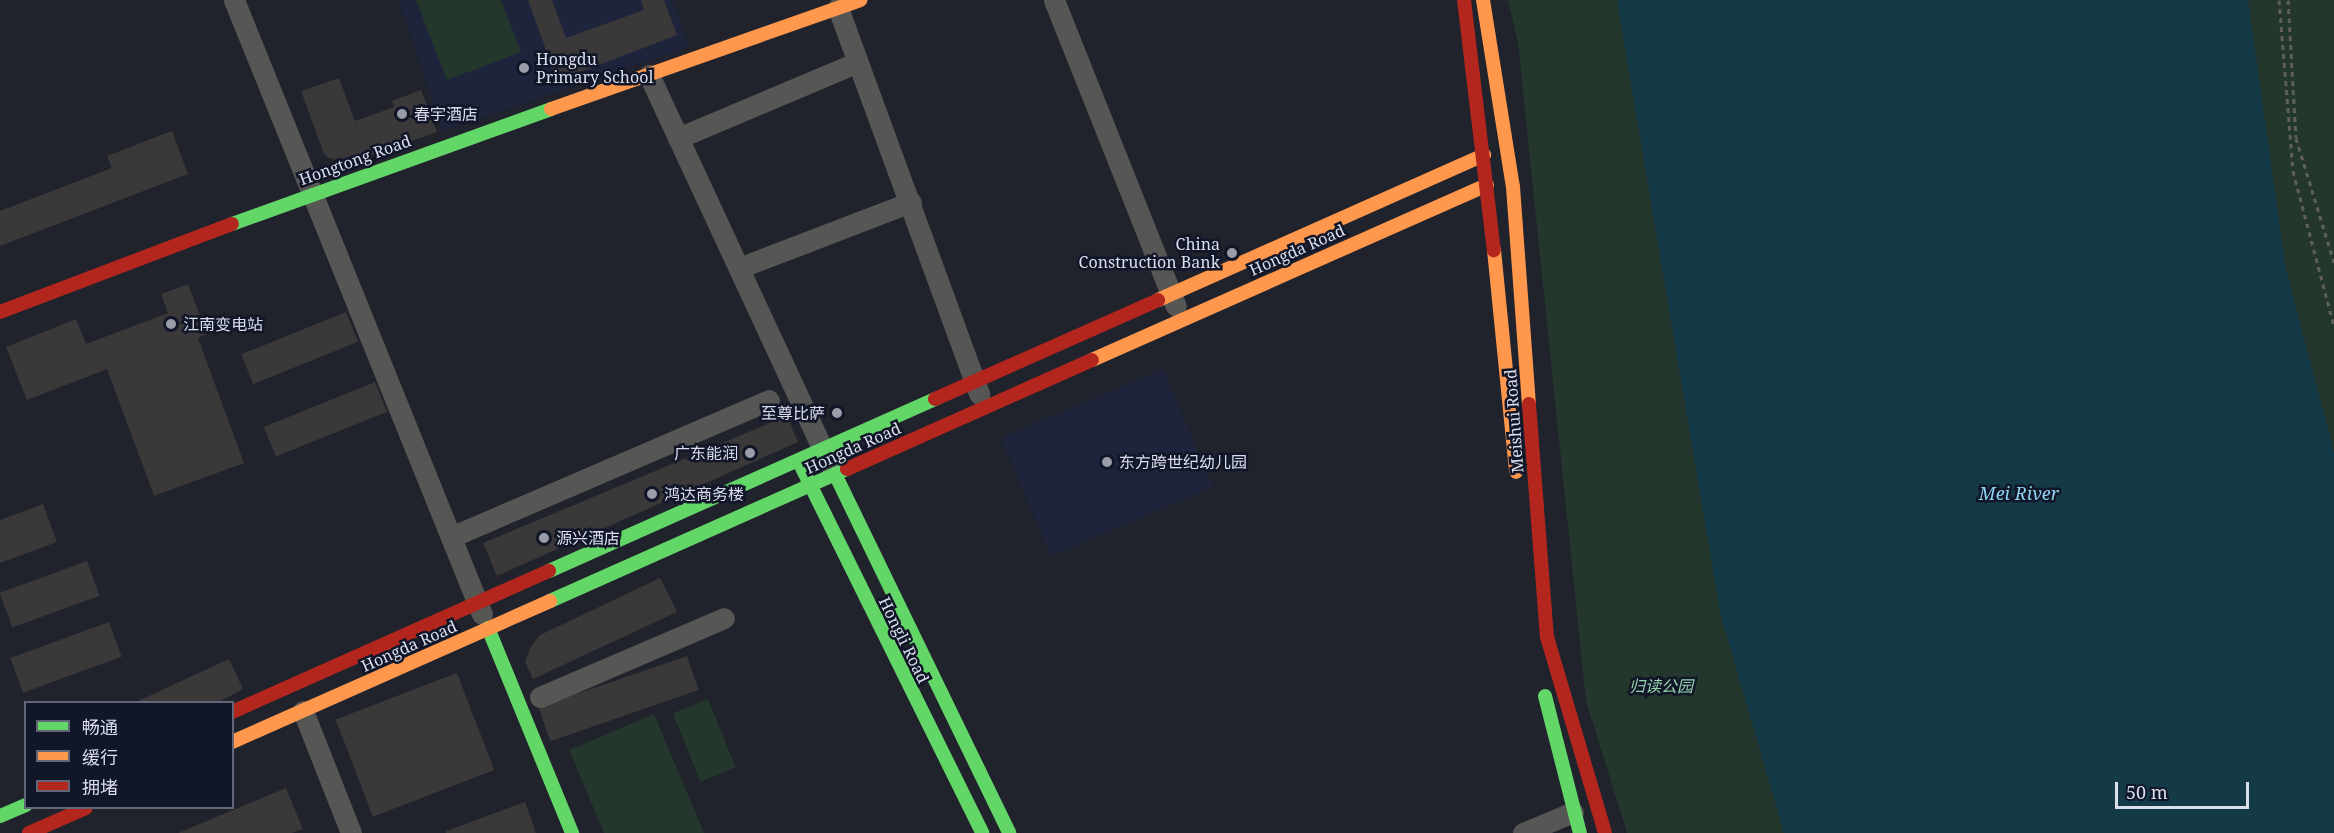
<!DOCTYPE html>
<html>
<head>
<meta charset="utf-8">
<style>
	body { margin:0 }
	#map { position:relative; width:2334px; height:833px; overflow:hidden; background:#20222c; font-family:"Noto Serif","Noto Sans SC",serif }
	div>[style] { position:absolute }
	.built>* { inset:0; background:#1e243b; transform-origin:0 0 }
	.green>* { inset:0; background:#24372d; transform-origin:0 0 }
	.water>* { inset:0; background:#143947 }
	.building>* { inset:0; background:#3a3839; transform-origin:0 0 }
	.path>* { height:3px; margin-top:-1.5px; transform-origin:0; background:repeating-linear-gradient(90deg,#5e5e5f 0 4.5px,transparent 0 9px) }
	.street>* { height:21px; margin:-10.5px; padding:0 10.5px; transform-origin:10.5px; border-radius:10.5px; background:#565654 }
	.fast>* { height:14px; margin:-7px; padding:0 7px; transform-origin:7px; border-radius:7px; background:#63d668 }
	.slow>* { height:14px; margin:-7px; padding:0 7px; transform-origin:7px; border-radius:7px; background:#ff974d }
	.jam>* { height:14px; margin:-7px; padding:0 7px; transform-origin:7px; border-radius:7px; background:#b3261e }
	.dots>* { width:16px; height:16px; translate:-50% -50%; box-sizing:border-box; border:3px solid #111628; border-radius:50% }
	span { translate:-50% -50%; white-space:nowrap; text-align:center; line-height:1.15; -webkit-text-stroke:5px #111628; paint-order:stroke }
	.poi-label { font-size:16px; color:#dbdfec }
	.left { translate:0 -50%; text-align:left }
	.right { translate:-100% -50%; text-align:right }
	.street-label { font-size:16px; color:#dbdfec }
	.park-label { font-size:16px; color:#96d2ac; font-style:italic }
	.water-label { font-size:18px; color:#8cd2f0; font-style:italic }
	.legend { position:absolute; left:24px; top:701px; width:210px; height:108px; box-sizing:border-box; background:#111628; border:2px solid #626676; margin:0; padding:8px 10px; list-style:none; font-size:18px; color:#dbdfec }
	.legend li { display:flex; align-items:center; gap:12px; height:30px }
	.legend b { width:30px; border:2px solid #626676 }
	.scale { position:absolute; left:2115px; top:782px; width:134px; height:27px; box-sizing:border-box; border:3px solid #dbdfec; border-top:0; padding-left:8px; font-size:18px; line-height:21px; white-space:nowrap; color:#dbdfec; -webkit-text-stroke:4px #111628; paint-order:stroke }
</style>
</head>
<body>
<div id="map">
	<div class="built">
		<div style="clip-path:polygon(398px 0,673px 0,689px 47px,443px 131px)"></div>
		<div style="left:1163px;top:369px;width:128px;height:176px;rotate:67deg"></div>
	</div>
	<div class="green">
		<div style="clip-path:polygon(416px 0,501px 0,521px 52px,447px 80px)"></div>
		<div style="clip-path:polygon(1508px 0,1617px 0,1720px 612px,1784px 833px,1627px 833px,1586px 701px,1518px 43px)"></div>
		<div style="clip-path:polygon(2248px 0,2334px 0,2334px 452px,2286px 270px)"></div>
		<div style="left:708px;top:699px;width:74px;height:38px;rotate:68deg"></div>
		<div style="clip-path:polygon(654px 714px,704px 833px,604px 833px,569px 750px)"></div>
	</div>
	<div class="water">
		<div style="clip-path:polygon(1617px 0,2248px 0,2286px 270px,2334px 452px,2334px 833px,1784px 833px,1720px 612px)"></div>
	</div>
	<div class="building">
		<div style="clip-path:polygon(528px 0,552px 0,566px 38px,644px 10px,641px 0,664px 0,677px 35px,557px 81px)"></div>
		<div style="clip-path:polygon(339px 78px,355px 121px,394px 107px,392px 101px,421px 90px,437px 132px,348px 163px,329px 158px,324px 154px,301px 91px)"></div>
		<div style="clip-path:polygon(172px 131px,188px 174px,0 246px,0 211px,112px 168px,107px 156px)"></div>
		<div style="clip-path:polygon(188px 284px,207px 334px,198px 338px,244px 463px,154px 496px,107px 369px,27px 400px,6px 347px,76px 319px,86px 344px,168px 313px,161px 294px)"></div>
		<div style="left:346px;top:312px;width:32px;height:113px;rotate:68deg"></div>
		<div style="left:375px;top:382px;width:32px;height:120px;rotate:68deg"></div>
		<div style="clip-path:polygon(787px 416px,798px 442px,497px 576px,483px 543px)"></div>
		<div style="clip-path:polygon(43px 504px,57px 542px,0 563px,0 520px)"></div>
		<div style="left:87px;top:561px;width:37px;height:93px;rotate:70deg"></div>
		<div style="clip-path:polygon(660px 578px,677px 612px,533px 679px,525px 662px,530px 648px,540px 635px)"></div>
		<div style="left:109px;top:622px;width:37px;height:105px;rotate:70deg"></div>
		<div style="left:687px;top:656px;width:36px;height:157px;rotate:71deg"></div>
		<div style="clip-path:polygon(229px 659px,243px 689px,219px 702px,136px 702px)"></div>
		<div style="left:457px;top:673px;width:104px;height:130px;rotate:69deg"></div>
		<div style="clip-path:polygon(286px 788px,303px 829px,292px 833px,178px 833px)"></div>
		<div style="clip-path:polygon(525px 802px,536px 833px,446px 833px,446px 831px)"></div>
	</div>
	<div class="path">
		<div style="left:2279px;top:0;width:172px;rotate:85.3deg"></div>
		<div style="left:2293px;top:171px;width:160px;rotate:75.2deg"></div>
		<div style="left:2288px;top:0;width:138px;rotate:86.7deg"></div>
		<div style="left:2296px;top:138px;width:130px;rotate:73deg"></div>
	</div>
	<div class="street">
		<div style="left:234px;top:0;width:662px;rotate:68.01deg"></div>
		<div style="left:1054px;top:0;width:329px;rotate:68.3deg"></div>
		<div style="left:838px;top:8px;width:411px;rotate:69.9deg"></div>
		<div style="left:649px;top:75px;width:428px;rotate:65.1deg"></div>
		<div style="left:678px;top:138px;width:195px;rotate:-22.9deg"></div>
		<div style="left:739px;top:268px;width:184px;rotate:-21deg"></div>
		<div style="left:451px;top:537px;width:346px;rotate:-23.3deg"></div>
		<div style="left:540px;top:697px;width:200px;rotate:-23.2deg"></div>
		<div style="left:303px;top:711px;width:131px;rotate:68.5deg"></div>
		<div style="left:1523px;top:833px;width:54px;rotate:-22.8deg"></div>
	</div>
	<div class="fast">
		<div style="left:232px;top:224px;width:339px;rotate:-19.8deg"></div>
		<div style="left:802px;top:468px;width:407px;rotate:63.7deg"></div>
		<div style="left:835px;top:474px;width:399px;rotate:64.1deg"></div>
		<div style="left:549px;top:571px;width:423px;rotate:-24deg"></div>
		<div style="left:550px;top:601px;width:325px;rotate:-24deg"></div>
		<div style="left:488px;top:628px;width:222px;rotate:67.7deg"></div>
		<div style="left:1545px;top:696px;width:141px;rotate:75.7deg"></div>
		<div style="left:0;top:816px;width:28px;rotate:-23deg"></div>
	</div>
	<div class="slow">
		<div style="left:1483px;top:0;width:189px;rotate:80.9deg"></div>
		<div style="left:1513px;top:187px;width:218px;rotate:85.8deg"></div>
		<div style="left:551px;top:109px;width:328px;rotate:-19.4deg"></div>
		<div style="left:1494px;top:250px;width:223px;rotate:84.3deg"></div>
		<div style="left:1158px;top:300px;width:357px;rotate:-24deg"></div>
		<div style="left:1092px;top:360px;width:432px;rotate:-23.9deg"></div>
		<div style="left:232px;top:742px;width:348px;rotate:-23.9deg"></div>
	</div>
	<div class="jam">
		<div style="left:1464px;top:0;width:252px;rotate:83.2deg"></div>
		<div style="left:0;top:312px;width:248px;rotate:-20.8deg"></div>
		<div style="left:935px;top:399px;width:244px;rotate:-23.9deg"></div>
		<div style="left:1529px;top:404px;width:234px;rotate:85.6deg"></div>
		<div style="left:1547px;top:637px;width:204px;rotate:73.5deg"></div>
		<div style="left:847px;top:469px;width:268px;rotate:-24deg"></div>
		<div style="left:232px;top:712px;width:347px;rotate:-24deg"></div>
		<div style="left:29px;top:833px;width:62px;rotate:-23.7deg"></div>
	</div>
	<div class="dots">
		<div style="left:524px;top:68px;background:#9a9da9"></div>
		<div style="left:402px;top:114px;background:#9a9da9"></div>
		<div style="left:1232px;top:253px;background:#9a9da9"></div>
		<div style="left:171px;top:324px;background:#9a9da9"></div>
		<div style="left:837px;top:413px;background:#9a9da9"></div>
		<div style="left:750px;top:453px;background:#9a9da9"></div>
		<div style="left:1107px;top:462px;background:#9a9da9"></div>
		<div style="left:652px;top:494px;background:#9a9da9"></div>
		<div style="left:544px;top:538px;background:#9a9da9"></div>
	</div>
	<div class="poi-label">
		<span class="left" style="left:536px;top:68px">Hongdu<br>Primary School</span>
		<span class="left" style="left:414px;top:114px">春宇酒店</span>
		<span class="right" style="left:1220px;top:253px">China<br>Construction Bank</span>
		<span class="left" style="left:183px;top:324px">江南变电站</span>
		<span class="right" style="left:825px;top:413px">至尊比萨</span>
		<span class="right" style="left:738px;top:453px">广东能润</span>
		<span class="left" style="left:1119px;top:462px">东方跨世纪幼儿园</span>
		<span class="left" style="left:664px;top:494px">鸿达商务楼</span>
		<span class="left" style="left:556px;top:538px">源兴酒店</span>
	</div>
	<div class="street-label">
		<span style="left:355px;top:160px;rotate:-20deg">Hongtong Road</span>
		<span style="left:1297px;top:250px;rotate:-24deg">Hongda Road</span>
		<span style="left:1514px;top:421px;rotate:-94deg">Meishui Road</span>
		<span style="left:853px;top:448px;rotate:-24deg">Hongda Road</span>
		<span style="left:904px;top:640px;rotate:64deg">Hongli Road</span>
		<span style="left:409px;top:646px;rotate:-24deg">Hongda Road</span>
	</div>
	<div class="park-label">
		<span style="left:1661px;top:686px">归读公园</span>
	</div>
	<div class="water-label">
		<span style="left:2019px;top:493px">Mei River</span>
	</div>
	<ul class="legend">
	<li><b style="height:8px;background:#63d668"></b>畅通</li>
	<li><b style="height:8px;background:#ff974d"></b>缓行</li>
	<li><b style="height:8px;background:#b3261e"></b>拥堵</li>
	</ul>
	<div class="scale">50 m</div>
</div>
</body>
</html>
